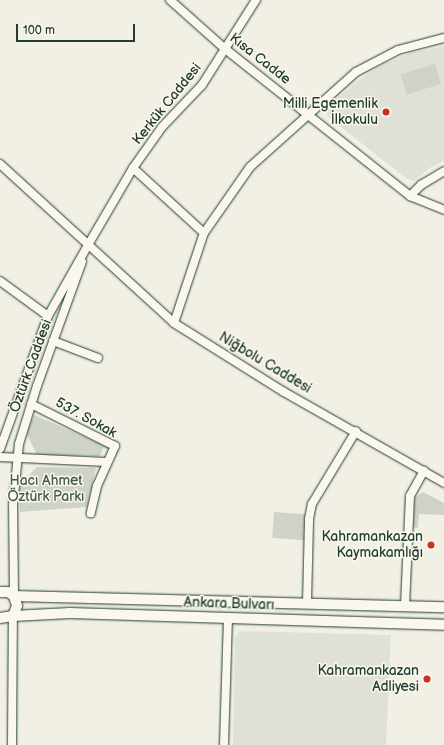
<!DOCTYPE html>
<html>
<head>
<meta charset="utf-8">
<style>
	body { margin:0 }
	#map { position:relative; width:444px; height:745px; overflow:hidden; background:#f2f0e5; font-family:"Balsamiq Sans",sans-serif }
	div>[style] { position:absolute }
	.built>* { inset:0; background:#e0e1d6 }
	.green>* { inset:0; background:#cfd2c8; transform-origin:0 0 }
	.roads { filter:drop-shadow(0 0 1px #1f3d34) drop-shadow(0 0 1px #1f3d34) }
	.minor>* { height:8px; margin:-4px; padding:0 4px; transform-origin:4px; border-radius:4px; background:#fbf7ec }
	.major>* { height:10px; margin:-5px; padding:0 5px; transform-origin:5px; border-radius:5px; background:#fbf7ec }
	.dots>* { width:11px; height:11px; translate:-50% -50%; box-sizing:border-box; border:2px solid #fbf7ec; border-radius:50% }
	span { translate:-50% -50%; white-space:nowrap; text-align:center; line-height:1.15; -webkit-text-stroke:3px #fbf7ec; paint-order:stroke }
	.street-label { font-size:14px; color:#1f3d34 }
	.poi-label { font-size:14px; color:#1f3d34 }
	.right { translate:-100% -50%; text-align:right }
	.park-label { font-size:14px; color:#425b52 }
	.scale { position:absolute; left:16px; top:24px; width:119px; height:18px; box-sizing:border-box; border:2px solid #1f3d34; border-top:0; padding-left:5px; font-size:12px; line-height:14px; white-space:nowrap; color:#1f3d34; -webkit-text-stroke:3px #fbf7ec; paint-order:stroke }
</style>
</head>
<body>
<div id="map">
	<div class="built">
		<div style="clip-path:polygon(444px 46px,444px 161px,431px 167px,414px 181px,407px 179px,328px 117px,326px 108px,360px 79px,384px 64px,411px 53px)"></div>
		<div style="clip-path:polygon(240px 631px,391px 635px,386px 745px,233px 745px,235px 637px)"></div>
	</div>
	<div class="green">
		<div style="left:435px;top:64px;width:21px;height:36px;rotate:73deg"></div>
		<div style="clip-path:polygon(34px 415px,108px 447px,107px 449px,103px 448px,100px 456px,37px 455px,27px 434px)"></div>
		<div style="clip-path:polygon(37px 467px,96px 468px,87px 507px,20px 512px,19px 485px)"></div>
		<div style="clip-path:polygon(423px 492px,444px 503px,444px 515px,419px 514px,418px 528px,412px 527px,414px 498px)"></div>
		<div style="left:274px;top:512px;width:32px;height:26px;rotate:4deg"></div>
	</div>
	<div class="roads">
		<div class="minor">
			<div style="left:170px;top:0;width:72px;rotate:41.6deg"></div>
			<div style="left:224px;top:48px;width:238px;rotate:38.5deg"></div>
			<div style="left:410px;top:196px;width:37px;rotate:22deg"></div>
			<div style="left:0;top:164px;width:236px;rotate:42.4deg"></div>
			<div style="left:174px;top:323px;width:130px;rotate:32.1deg"></div>
			<div style="left:284px;top:392px;width:184px;rotate:29.6deg"></div>
			<div style="left:133px;top:168px;width:96px;rotate:42.5deg"></div>
			<div style="left:410px;top:196px;width:16px;rotate:-45deg"></div>
			<div style="left:421px;top:185px;width:27px;rotate:-31deg"></div>
			<div style="left:0;top:281px;width:59px;rotate:36.1deg"></div>
			<div style="left:174px;top:323px;width:95px;rotate:-71.6deg"></div>
			<div style="left:204px;top:233px;width:80px;rotate:-55.1deg"></div>
			<div style="left:250px;top:167px;width:142px;rotate:-41.9deg"></div>
			<div style="left:356px;top:72px;width:47px;rotate:-27.6deg"></div>
			<div style="left:398px;top:50px;width:48px;rotate:-14.6deg"></div>
			<div style="left:53px;top:341px;width:48px;rotate:20.7deg"></div>
			<div style="left:31px;top:404px;width:94px;rotate:26.6deg"></div>
			<div style="left:115px;top:446px;width:44px;rotate:114.2deg"></div>
			<div style="left:97px;top:486px;width:28px;rotate:103deg"></div>
			<div style="left:0;top:449px;width:141px;rotate:-70.2deg"></div>
			<div style="left:48px;top:316px;width:81px;rotate:-60.6deg"></div>
			<div style="left:88px;top:245px;width:89px;rotate:-59.7deg"></div>
			<div style="left:133px;top:168px;width:50px;rotate:-54.7deg"></div>
			<div style="left:162px;top:127px;width:58px;rotate:-46.4deg"></div>
			<div style="left:202px;top:85px;width:101px;rotate:-57.6deg"></div>
			<div style="left:0;top:457px;width:106px;rotate:2.7deg"></div>
			<div style="left:14px;top:596px;width:90px;rotate:-90.6deg"></div>
			<div style="left:13px;top:506px;width:62px;rotate:-84.5deg"></div>
			<div style="left:19px;top:444px;width:61px;rotate:-72.8deg"></div>
			<div style="left:37px;top:386px;width:132px;rotate:-70.1deg"></div>
			<div style="left:307px;top:603px;width:84px;rotate:-88.6deg"></div>
			<div style="left:309px;top:519px;width:15px;rotate:-79deg"></div>
			<div style="left:312px;top:504px;width:85px;rotate:-58.9deg"></div>
			<div style="left:405px;top:606px;width:110px;rotate:-87.4deg"></div>
			<div style="left:410px;top:496px;width:29px;rotate:-61deg"></div>
			<div style="left:12px;top:745px;width:129px;rotate:-89.6deg"></div>
			<div style="left:224px;top:745px;width:127px;rotate:-88.2deg"></div>
		</div>
		<div class="major">
			<div style="left:0;top:592px;width:8px"></div>
			<div style="left:8px;top:592px;width:7px;rotate:34deg"></div>
			<div style="left:14px;top:596px;width:10px;rotate:73deg"></div>
			<div style="left:17px;top:606px;width:11px;rotate:112deg"></div>
			<div style="left:13px;top:616px;width:13px;rotate:171deg"></div>
			<div style="left:14px;top:596px;width:430px;rotate:1.5deg"></div>
			<div style="left:13px;top:616px;width:57px;rotate:-3deg"></div>
			<div style="left:70px;top:613px;width:374px;rotate:1.8deg"></div>
		</div>
	</div>
	<div class="dots">
		<div style="left:386px;top:112px;background:#c8321e"></div>
		<div style="left:431px;top:545px;background:#c8321e"></div>
		<div style="left:427px;top:679px;background:#c8321e"></div>
	</div>
	<div class="street-label">
		<span style="left:260px;top:59px;rotate:38deg">Kısa Cadde</span>
		<span style="left:167px;top:104px;rotate:-51deg">Kerkük Caddesi</span>
		<span style="left:265px;top:363px;rotate:31deg">Niğbolu Caddesi</span>
		<span style="left:31px;top:366px;rotate:-70deg">Öztürk Caddesi</span>
		<span style="left:86px;top:418px;rotate:29deg">537. Sokak</span>
		<span style="left:229px;top:604px;rotate:2deg">Ankara Bulvarı</span>
	</div>
	<div class="poi-label">
		<span class="right" style="left:378px;top:112px">Milli Egemenlik<br>İlkokulu</span>
		<span class="right" style="left:423px;top:545px">Kahramankazan<br>Kaymakamlığı</span>
		<span class="right" style="left:419px;top:679px">Kahramankazan<br>Adliyesi</span>
	</div>
	<div class="park-label">
		<span style="left:46px;top:489px">Hacı Ahmet<br>Öztürk Parkı</span>
	</div>
	<div class="scale">100 m</div>
</div>
</body>
</html>
